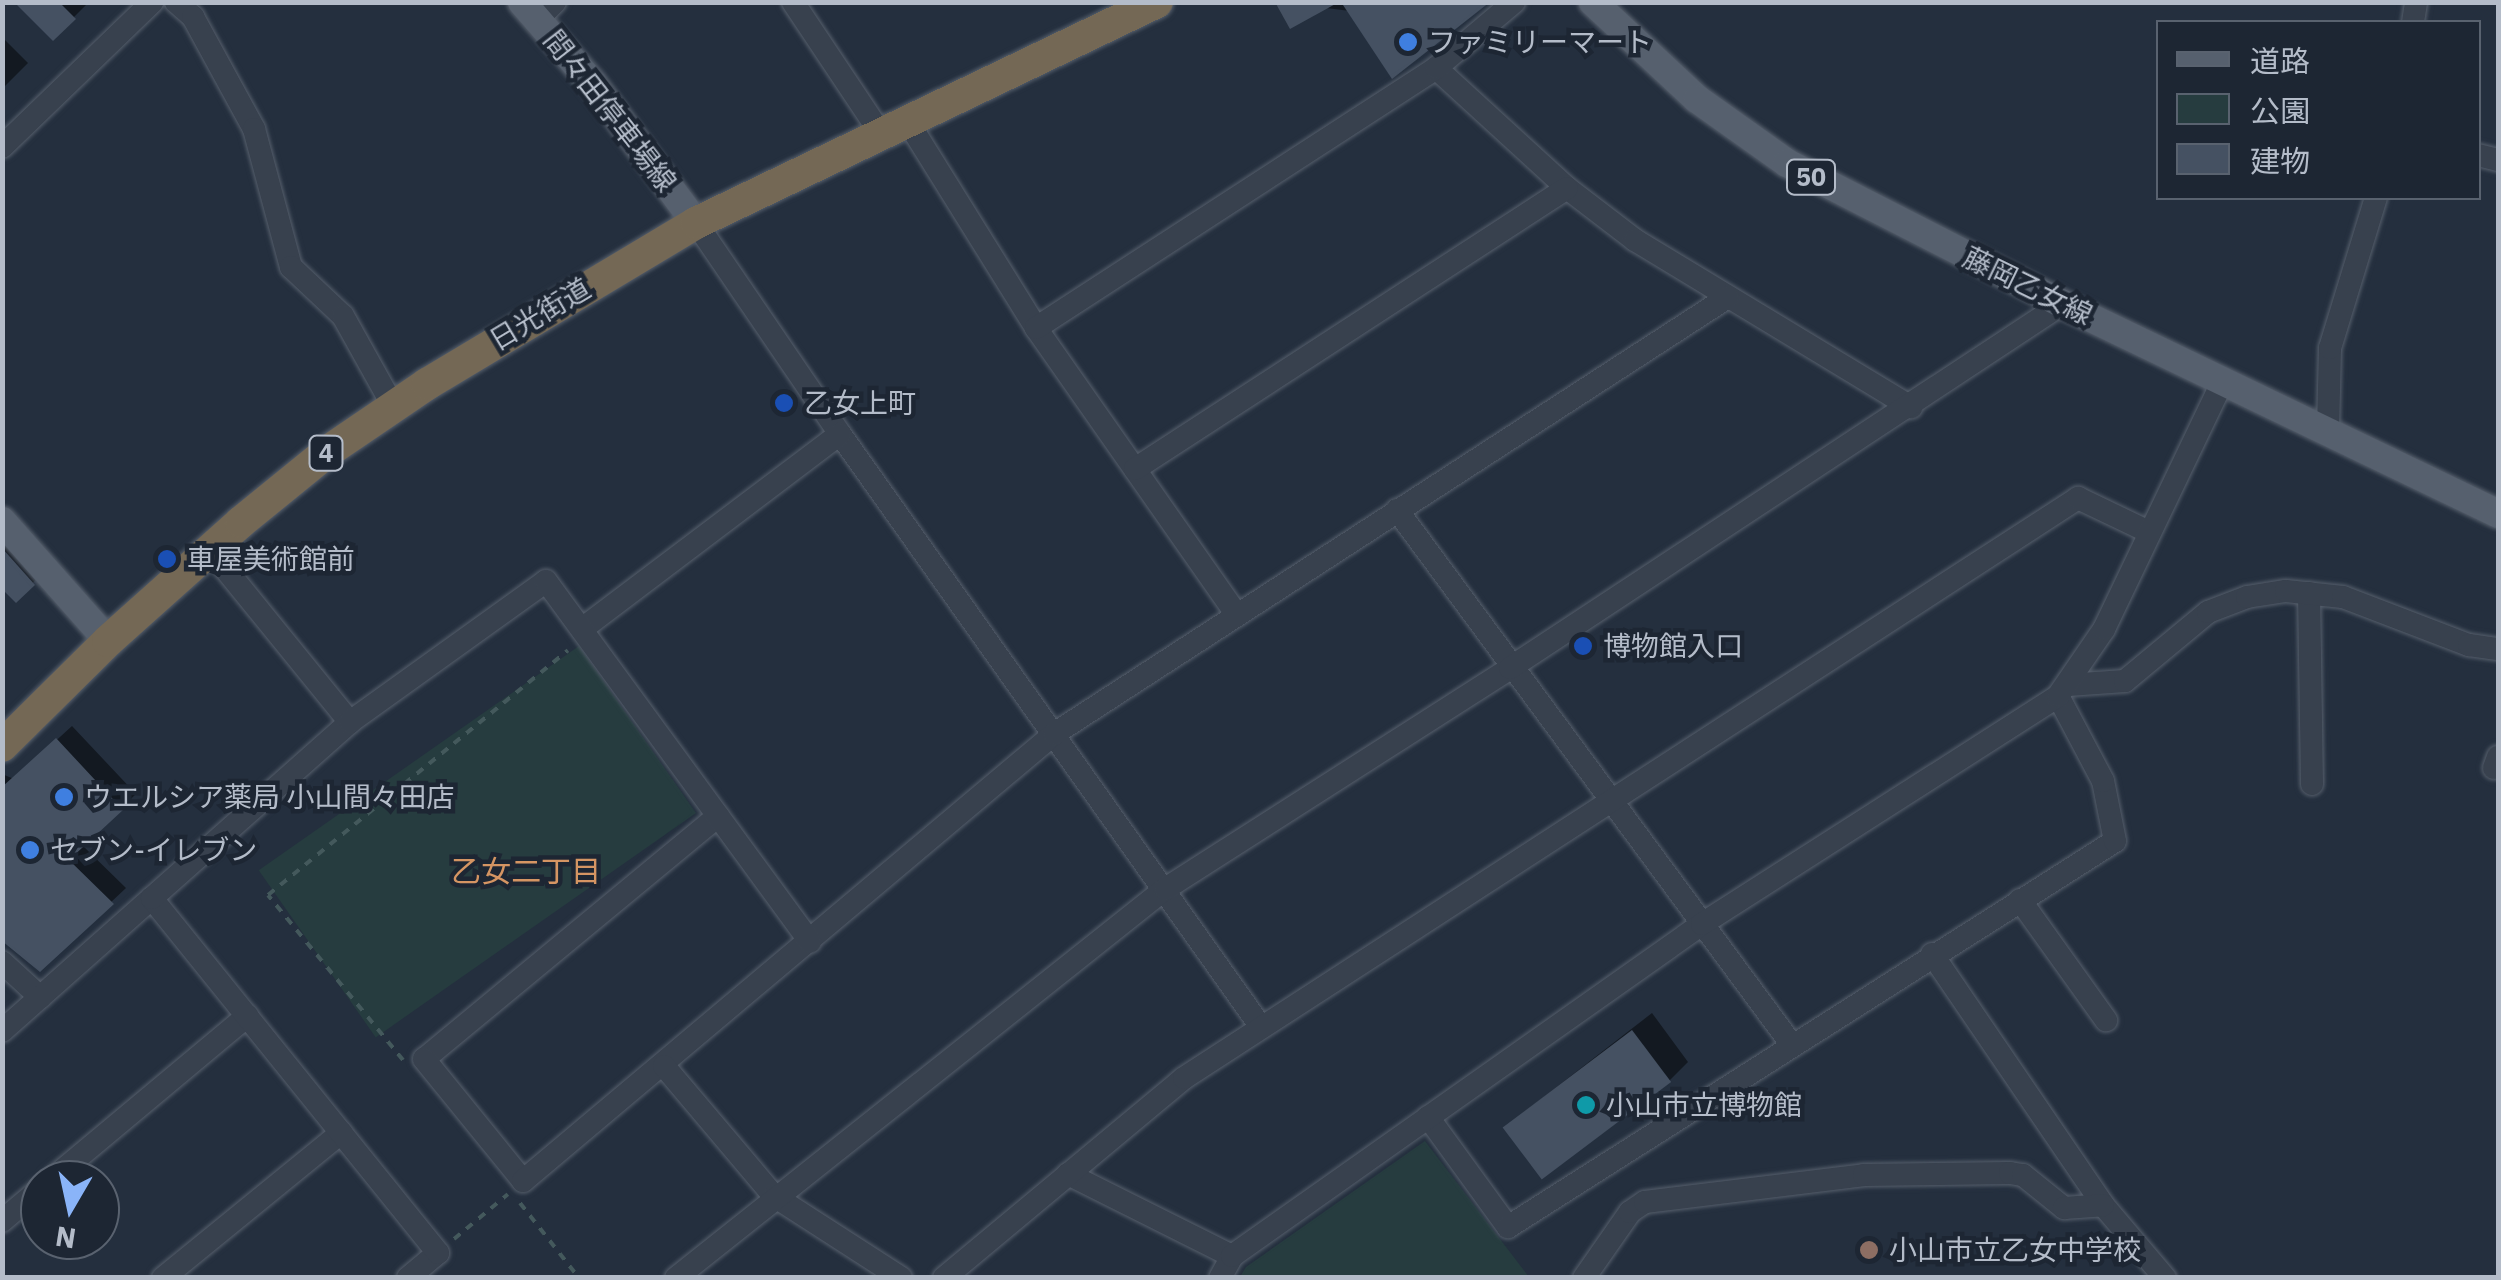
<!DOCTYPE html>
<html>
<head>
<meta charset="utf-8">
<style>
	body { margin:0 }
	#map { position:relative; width:2501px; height:1280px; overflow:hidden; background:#242f3e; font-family:"IBM Plex Sans","Noto Sans JP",sans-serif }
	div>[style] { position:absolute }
	.green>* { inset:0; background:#263c3f; transform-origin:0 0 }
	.shadow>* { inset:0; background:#0007 }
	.building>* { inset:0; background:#455162; transform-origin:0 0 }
	.path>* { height:4px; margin-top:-2px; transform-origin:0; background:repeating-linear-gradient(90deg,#44595c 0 8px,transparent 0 16px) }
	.roads { filter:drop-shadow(0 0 2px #565f6c) drop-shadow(0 0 2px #565f6c) }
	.minor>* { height:22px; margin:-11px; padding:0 11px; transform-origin:11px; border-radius:11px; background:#38414e }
	.major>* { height:28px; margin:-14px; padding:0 14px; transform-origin:14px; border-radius:14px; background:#56606e }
	.highway>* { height:32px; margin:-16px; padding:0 16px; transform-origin:16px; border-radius:16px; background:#746855 }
	.dots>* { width:28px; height:28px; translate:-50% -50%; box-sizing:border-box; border:5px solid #1d2633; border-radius:50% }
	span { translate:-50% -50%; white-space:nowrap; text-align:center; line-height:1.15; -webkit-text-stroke:9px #1d2633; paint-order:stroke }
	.shield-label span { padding:2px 8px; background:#1d2633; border:2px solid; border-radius:8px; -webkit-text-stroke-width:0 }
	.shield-label { font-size:25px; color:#b4bcc9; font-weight:700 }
	.poi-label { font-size:28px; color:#b4bcc9 }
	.left { translate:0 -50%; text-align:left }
	.street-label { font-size:28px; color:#b4bcc9 }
	.neighbourhood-label { font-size:30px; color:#d59563 }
	.frame { position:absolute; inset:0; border:5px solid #b4bcc9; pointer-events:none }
	.legend { position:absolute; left:2156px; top:20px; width:325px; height:180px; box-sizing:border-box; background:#1d2633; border:2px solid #59626f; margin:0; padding:12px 18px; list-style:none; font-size:30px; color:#b4bcc9 }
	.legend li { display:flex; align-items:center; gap:20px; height:50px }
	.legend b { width:50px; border:2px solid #59626f }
	.north { position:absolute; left:20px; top:1160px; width:100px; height:100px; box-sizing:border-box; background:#1d2633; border:2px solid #59626f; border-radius:50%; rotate:189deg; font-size:28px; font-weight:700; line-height:40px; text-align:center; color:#b4bcc9 }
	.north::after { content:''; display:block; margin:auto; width:35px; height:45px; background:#8ab4f8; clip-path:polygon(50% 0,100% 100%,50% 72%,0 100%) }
</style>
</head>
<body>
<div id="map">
	<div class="green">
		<div style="left:579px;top:646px;width:204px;height:391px;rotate:55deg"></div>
		<div style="clip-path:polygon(1425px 1141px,1529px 1277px,1240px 1277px,1246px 1267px)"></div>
	</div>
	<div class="shadow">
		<div style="clip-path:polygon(18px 2px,89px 2px,53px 38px)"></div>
		<div style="clip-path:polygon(1278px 2px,1486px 2px,1393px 75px,1350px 11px)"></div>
		<div style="clip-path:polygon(2px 37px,28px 63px,2px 89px)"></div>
		<div style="clip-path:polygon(2px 519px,47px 569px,16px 599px,2px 585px)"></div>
		<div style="clip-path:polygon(72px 726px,136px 794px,82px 845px,126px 888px,40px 969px,2px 938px,2px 774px,14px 779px)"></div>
		<div style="clip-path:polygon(1652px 1013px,1688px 1062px,1669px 1081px,1505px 1127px)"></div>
	</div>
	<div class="building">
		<div style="clip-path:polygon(14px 2px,59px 2px,76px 19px,53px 41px)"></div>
		<div style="clip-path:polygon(1275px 2px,1339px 2px,1290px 29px)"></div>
		<div style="clip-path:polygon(1341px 2px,1490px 2px,1392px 79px)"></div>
		<div style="clip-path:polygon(2px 548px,35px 585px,16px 603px,2px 589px)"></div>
		<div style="clip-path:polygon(56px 738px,123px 810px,69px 860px,114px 904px,40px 972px,2px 941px,2px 787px)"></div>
		<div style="left:1632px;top:1030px;width:65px;height:162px;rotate:53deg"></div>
	</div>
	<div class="path">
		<div style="left:403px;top:1060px;width:213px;rotate:-129.3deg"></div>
		<div style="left:268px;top:895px;width:387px;rotate:-39.2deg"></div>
		<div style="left:520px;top:1203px;width:95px;rotate:51.8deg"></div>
		<div style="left:454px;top:1239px;width:70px;rotate:-39.8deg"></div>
	</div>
	<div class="roads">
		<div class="minor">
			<div style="left:176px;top:2px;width:23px;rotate:41deg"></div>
			<div style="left:193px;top:17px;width:128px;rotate:61.4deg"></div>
			<div style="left:254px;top:129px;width:143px;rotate:75deg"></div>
			<div style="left:291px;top:267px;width:71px;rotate:43.3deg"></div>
			<div style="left:343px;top:316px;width:103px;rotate:60.9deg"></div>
			<div style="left:793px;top:2px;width:159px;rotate:56.3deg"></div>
			<div style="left:538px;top:19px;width:24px;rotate:-45deg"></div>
			<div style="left:2413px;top:22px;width:20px;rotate:-81deg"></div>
			<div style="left:1436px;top:68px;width:178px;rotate:42.5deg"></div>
			<div style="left:1567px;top:188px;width:86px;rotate:37.4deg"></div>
			<div style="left:1635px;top:240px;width:323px;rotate:31.2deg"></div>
			<div style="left:908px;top:122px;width:243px;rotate:58.1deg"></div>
			<div style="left:1036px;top:328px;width:349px;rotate:55deg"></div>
			<div style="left:2px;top:147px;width:209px;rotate:-44deg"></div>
			<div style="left:2478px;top:155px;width:21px;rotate:14deg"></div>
			<div style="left:696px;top:223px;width:255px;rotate:55.7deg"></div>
			<div style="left:840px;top:434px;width:727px;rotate:54.63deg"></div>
			<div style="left:1036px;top:328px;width:477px;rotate:-33deg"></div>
			<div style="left:1436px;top:68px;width:102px;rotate:-40.2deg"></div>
			<div style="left:2328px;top:430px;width:82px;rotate:-88.6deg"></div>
			<div style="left:2330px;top:348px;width:157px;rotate:-73deg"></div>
			<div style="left:1135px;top:469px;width:515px;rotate:-33.04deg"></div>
			<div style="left:1397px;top:510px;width:665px;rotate:53.56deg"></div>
			<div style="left:210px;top:550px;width:222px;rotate:50.9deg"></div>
			<div style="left:2309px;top:593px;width:191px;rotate:89.1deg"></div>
			<div style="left:582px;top:629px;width:323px;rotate:-37.1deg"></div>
			<div style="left:2068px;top:685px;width:57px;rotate:-4deg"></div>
			<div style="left:2125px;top:681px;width:108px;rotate:-39.7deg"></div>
			<div style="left:2208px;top:612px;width:42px;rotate:-21deg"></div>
			<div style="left:2247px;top:597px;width:39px;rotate:-9deg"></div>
			<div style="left:2286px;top:591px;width:57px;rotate:6deg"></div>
			<div style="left:2343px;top:597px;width:135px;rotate:20.9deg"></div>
			<div style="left:2469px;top:645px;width:29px;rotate:8deg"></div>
			<div style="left:2494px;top:768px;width:12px;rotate:-70deg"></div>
			<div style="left:718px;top:816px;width:381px;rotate:140.4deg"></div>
			<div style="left:424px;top:1059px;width:157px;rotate:50.9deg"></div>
			<div style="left:523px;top:1181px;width:694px;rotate:-40.09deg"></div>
			<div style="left:1054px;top:734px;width:803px;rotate:-32.96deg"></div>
			<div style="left:2020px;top:900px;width:148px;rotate:54.4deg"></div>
			<div style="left:1932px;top:954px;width:304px;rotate:55.7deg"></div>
			<div style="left:2103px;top:1205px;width:96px;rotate:49.7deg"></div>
			<div style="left:2px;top:962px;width:52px;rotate:42.6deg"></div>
			<div style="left:2px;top:1031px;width:200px;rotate:-41.6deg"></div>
			<div style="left:664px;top:1066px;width:170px;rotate:49.8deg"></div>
			<div style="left:774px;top:1196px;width:151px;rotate:32.8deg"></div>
			<div style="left:1428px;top:1117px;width:136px;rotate:54deg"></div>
			<div style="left:1508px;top:1227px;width:719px;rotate:-32.45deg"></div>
			<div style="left:2115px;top:841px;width:61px;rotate:-101.3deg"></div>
			<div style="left:2103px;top:781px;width:96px;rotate:-117.9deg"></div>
			<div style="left:1068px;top:1174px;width:183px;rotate:26.6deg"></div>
			<div style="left:51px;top:1180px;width:256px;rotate:-39.9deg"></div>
			<div style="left:2px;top:1221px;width:50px;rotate:-40.1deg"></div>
			<div style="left:163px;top:1278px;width:230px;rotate:-39.2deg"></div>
			<div style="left:408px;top:1278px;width:39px;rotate:-40deg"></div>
			<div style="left:438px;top:1253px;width:456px;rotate:-128.9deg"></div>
			<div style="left:152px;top:898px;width:265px;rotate:-41.6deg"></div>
			<div style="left:350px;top:722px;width:241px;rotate:-35.7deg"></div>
			<div style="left:546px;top:581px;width:447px;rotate:53.8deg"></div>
			<div style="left:676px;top:1278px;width:625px;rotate:-38.5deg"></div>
			<div style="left:1165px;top:889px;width:410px;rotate:-32.6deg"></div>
			<div style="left:1510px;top:668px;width:661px;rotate:-33.4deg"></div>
			<div style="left:944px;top:1278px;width:312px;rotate:-39.8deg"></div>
			<div style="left:1184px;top:1078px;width:1066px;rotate:-32.97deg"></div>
			<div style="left:2078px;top:498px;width:79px;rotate:25.6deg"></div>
			<div style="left:1220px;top:1278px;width:25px;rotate:-61deg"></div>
			<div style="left:1232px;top:1256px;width:575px;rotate:-35.24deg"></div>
			<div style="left:1702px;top:924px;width:423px;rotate:-32.6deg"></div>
			<div style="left:2058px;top:696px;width:81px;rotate:-55.5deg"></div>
			<div style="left:2104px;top:629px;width:275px;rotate:-64.4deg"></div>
			<div style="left:1584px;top:1278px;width:80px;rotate:-55.1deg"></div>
			<div style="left:1630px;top:1212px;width:18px;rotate:-34deg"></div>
			<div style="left:1645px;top:1202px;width:221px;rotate:-7deg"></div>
			<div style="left:1864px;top:1175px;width:146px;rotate:-0.8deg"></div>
			<div style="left:2010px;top:1173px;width:13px;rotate:9deg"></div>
			<div style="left:2023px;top:1175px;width:53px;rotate:38.8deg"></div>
			<div style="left:2064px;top:1208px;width:39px;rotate:-4deg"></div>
		</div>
		<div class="major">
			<div style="left:522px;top:2px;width:108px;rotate:49.1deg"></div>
			<div style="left:593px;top:84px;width:173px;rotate:53.5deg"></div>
			<div style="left:1593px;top:2px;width:142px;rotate:43deg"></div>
			<div style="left:1697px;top:99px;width:110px;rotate:35.4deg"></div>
			<div style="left:1787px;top:163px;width:309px;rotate:27.1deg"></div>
			<div style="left:2062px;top:304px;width:484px;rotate:25.7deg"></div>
			<div style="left:2px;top:521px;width:160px;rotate:48.5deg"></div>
		</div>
		<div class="highway">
			<div style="left:2px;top:746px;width:149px;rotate:-44.7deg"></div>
			<div style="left:108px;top:641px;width:178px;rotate:-41.8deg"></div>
			<div style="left:241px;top:522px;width:111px;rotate:-39.1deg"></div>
			<div style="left:327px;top:452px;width:121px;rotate:-34.2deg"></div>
			<div style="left:427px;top:384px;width:313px;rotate:-30.9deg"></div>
			<div style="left:696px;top:223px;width:511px;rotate:-25.61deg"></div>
		</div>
	</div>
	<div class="dots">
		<div style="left:1408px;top:42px;background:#3f7fe0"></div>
		<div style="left:784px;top:403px;background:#1a4fb4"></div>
		<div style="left:167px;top:559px;background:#1a4fb4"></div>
		<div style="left:1583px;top:646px;background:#1a4fb4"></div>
		<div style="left:64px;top:797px;background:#3f7fe0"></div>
		<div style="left:30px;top:850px;background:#3f7fe0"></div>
		<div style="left:1586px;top:1105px;background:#0f9aa8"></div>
		<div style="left:1869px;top:1250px;background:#8d6e63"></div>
	</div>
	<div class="shield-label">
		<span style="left:1811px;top:177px">50</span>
		<span style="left:326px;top:453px">4</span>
	</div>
	<div class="poi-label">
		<span class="left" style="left:1428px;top:42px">ファミリーマート</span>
		<span class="left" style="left:804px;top:403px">乙女上町</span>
		<span class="left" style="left:187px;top:559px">車屋美術館前</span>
		<span class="left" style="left:1603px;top:646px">博物館入口</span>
		<span class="left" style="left:84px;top:797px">ウエルシア薬局 小山間々田店</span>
		<span class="left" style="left:50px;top:850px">セブン-イレブン</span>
		<span class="left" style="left:1606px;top:1105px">小山市立博物館</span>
		<span class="left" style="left:1889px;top:1250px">小山市立乙女中学校</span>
	</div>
	<div class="street-label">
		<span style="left:610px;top:111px;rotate:52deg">間々田停車場線</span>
		<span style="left:2028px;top:286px;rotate:26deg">藤岡乙女線</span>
		<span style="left:540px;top:314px;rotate:-31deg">日光街道</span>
	</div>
	<div class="neighbourhood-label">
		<span style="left:526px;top:871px">乙女二丁目</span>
	</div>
	<div class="frame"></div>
	<ul class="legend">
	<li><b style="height:12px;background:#56606e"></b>道路</li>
	<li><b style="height:28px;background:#263c3f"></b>公園</li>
	<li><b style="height:28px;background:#455162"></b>建物</li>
	</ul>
	<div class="north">N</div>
</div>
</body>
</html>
